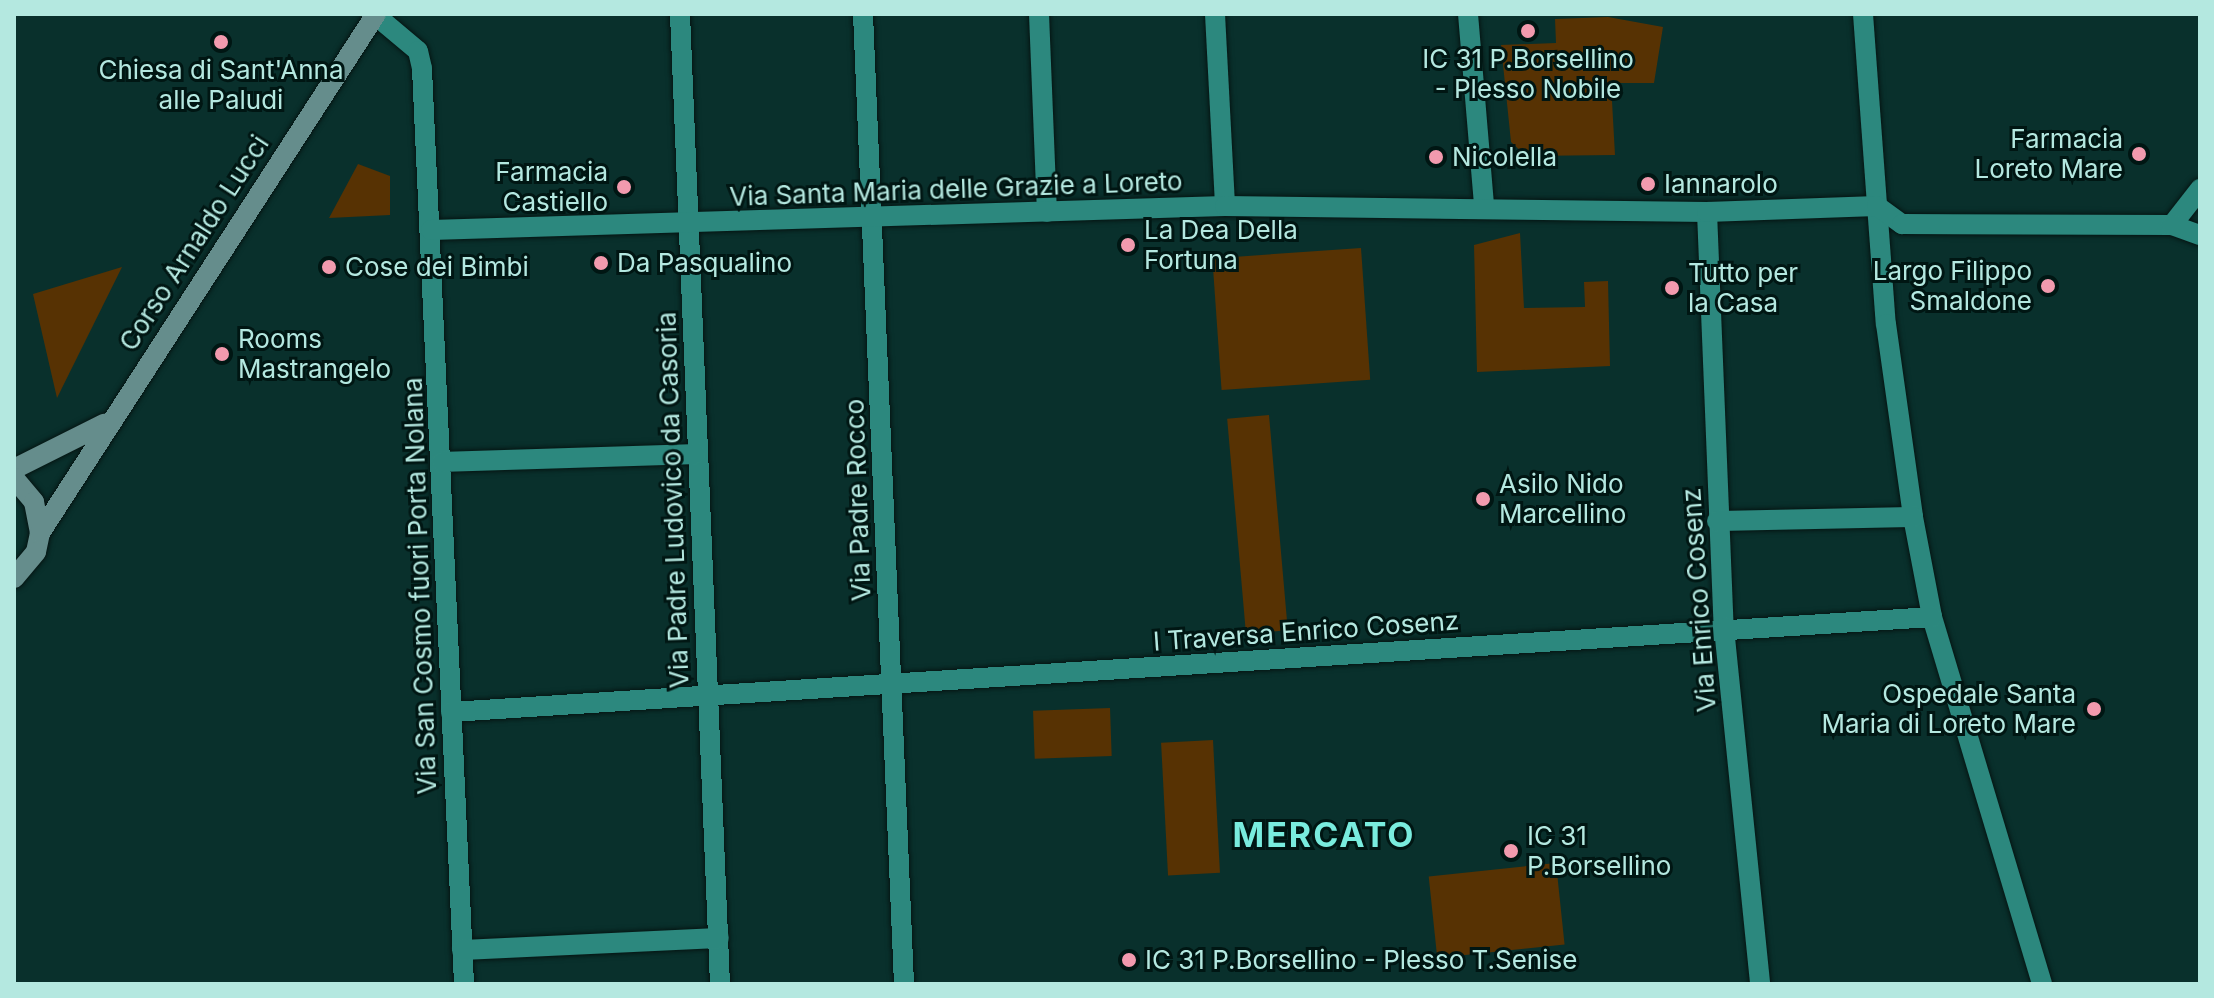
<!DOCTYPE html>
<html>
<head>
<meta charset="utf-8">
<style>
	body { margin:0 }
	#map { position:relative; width:2214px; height:998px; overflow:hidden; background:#09302c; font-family:Inter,sans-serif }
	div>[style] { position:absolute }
	.green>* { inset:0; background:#573203; transform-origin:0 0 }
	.roads { filter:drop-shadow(0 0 2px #061513) drop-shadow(0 0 2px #061513) }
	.street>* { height:20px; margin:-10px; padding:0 10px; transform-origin:10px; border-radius:10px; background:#2c887e }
	.secondary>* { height:20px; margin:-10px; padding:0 10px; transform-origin:10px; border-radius:10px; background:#658d8c }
	.dots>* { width:22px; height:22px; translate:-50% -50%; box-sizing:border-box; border:4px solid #001613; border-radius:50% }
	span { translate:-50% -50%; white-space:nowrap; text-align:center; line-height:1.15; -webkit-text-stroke:6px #001613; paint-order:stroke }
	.poi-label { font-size:26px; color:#b4e8e0 }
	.right { translate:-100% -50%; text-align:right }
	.left { translate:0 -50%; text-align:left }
	.street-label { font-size:26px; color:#b4e8e0 }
	.district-label { font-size:34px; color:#79ecde; font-weight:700; letter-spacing:2px }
	.frame { position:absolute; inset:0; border:16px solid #b4e8e0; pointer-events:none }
</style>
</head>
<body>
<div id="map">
	<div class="green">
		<div style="clip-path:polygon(1608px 17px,1663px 27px,1654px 83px,1611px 83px,1615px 155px,1526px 156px,1511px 142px,1501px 45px,1556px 43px,1555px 19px)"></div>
		<div style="clip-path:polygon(358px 164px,390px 176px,390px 215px,329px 218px)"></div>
		<div style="clip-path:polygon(1520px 233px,1524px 308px,1585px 307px,1584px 282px,1608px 281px,1610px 366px,1477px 372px,1474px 245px)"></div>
		<div style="left:1361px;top:248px;width:132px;height:149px;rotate:86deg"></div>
		<div style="clip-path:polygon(122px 267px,57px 398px,33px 294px)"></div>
		<div style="left:1269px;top:415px;width:216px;height:42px;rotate:85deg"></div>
		<div style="left:1110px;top:708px;width:48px;height:77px;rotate:88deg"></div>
		<div style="left:1213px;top:740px;width:133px;height:52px;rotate:87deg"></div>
		<div style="left:1556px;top:863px;width:82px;height:128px;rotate:84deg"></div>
	</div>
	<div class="roads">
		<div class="street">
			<div style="left:374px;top:14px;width:57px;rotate:40.1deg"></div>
			<div style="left:418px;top:51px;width:18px;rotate:77deg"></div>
			<div style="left:422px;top:69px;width:916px;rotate:87.37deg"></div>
			<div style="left:680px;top:14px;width:971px;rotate:87.64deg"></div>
			<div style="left:863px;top:14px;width:971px;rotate:87.58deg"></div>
			<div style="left:1039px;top:14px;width:198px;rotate:87.7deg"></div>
			<div style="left:1215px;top:14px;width:192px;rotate:87deg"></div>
			<div style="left:1468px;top:14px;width:193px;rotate:85.2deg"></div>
			<div style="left:1863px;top:14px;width:311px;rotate:85.8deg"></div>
			<div style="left:1886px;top:324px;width:195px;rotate:82deg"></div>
			<div style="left:1913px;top:517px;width:102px;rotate:79.2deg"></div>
			<div style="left:1932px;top:617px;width:383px;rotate:73.3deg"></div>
			<div style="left:1707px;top:212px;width:416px;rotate:87.7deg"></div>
			<div style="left:1724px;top:628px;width:358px;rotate:84.2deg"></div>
			<div style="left:2172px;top:225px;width:46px;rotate:-52.1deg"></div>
			<div style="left:431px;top:230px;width:794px;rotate:-1.73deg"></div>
			<div style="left:1225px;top:206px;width:482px;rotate:0.7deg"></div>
			<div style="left:1707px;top:212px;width:170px;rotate:-2deg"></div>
			<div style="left:1877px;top:206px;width:31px;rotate:36deg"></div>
			<div style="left:1902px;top:224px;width:270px;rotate:0.2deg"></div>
			<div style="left:2172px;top:225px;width:30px;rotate:20deg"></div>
			<div style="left:442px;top:462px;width:254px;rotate:-1.8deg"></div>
			<div style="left:1717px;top:521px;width:196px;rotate:-1.2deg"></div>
			<div style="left:451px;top:712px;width:1484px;rotate:-3.67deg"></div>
			<div style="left:462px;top:950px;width:257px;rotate:-2.7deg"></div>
		</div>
		<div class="secondary">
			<div style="left:14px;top:469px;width:101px;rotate:-26.6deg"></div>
			<div style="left:14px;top:478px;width:31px;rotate:50deg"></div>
			<div style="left:34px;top:502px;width:32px;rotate:79deg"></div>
			<div style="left:40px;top:533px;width:19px;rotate:102deg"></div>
			<div style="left:36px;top:552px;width:34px;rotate:130deg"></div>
			<div style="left:40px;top:533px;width:618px;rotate:-57.08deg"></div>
		</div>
	</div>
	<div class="dots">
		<div style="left:1528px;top:31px;background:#f29aae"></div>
		<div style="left:221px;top:42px;background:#f29aae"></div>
		<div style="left:2139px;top:154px;background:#f29aae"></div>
		<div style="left:1436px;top:157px;background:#f29aae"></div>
		<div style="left:1648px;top:184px;background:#f29aae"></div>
		<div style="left:624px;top:187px;background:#f29aae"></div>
		<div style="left:1128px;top:245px;background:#f29aae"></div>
		<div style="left:601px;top:263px;background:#f29aae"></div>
		<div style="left:329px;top:267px;background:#f29aae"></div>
		<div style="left:2048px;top:286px;background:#f29aae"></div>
		<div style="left:1672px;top:288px;background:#f29aae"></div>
		<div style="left:222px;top:354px;background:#f29aae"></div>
		<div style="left:1483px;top:499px;background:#f29aae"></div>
		<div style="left:2094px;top:709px;background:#f29aae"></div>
		<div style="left:1511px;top:851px;background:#f29aae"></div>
		<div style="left:1129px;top:960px;background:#f29aae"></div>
	</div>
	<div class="poi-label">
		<span style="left:1528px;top:74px">IC 31 P.Borsellino<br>- Plesso Nobile</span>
		<span style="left:221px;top:85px">Chiesa di Sant'Anna<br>alle Paludi</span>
		<span class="right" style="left:2123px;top:154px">Farmacia<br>Loreto Mare</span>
		<span class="left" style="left:1452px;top:157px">Nicolella</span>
		<span class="right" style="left:608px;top:187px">Farmacia<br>Castiello</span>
		<span class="left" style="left:1664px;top:184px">Iannarolo</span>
		<span class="left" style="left:1144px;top:245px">La Dea Della<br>Fortuna</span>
		<span class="left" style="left:617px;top:263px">Da Pasqualino</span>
		<span class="left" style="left:345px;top:267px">Cose dei Bimbi</span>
		<span class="right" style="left:2032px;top:286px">Largo Filippo<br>Smaldone</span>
		<span class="left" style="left:1688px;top:288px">Tutto per<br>la Casa</span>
		<span class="left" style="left:238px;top:354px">Rooms<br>Mastrangelo</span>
		<span class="left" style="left:1499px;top:499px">Asilo Nido<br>Marcellino</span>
		<span class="right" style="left:2076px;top:709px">Ospedale Santa<br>Maria di Loreto Mare</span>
		<span class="left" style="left:1527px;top:851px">IC 31<br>P.Borsellino</span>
		<span class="left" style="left:1145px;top:960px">IC 31 P.Borsellino - Plesso T.Senise</span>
	</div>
	<div class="street-label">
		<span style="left:956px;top:189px;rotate:-2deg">Via Santa Maria delle Grazie a Loreto</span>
		<span style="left:194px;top:243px;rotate:-57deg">Corso Arnaldo Lucci</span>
		<span style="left:673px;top:500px;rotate:-92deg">Via Padre Ludovico da Casoria</span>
		<span style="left:858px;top:500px;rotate:-92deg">Via Padre Rocco</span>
		<span style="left:420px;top:586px;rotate:-92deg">Via San Cosmo fuori Porta Nolana</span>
		<span style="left:1699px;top:600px;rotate:-94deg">Via Enrico Cosenz</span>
		<span style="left:1306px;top:631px;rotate:-4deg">I Traversa Enrico Cosenz</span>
	</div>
	<div class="district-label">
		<span style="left:1324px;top:835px">MERCATO</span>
	</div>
	<div class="frame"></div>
</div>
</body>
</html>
